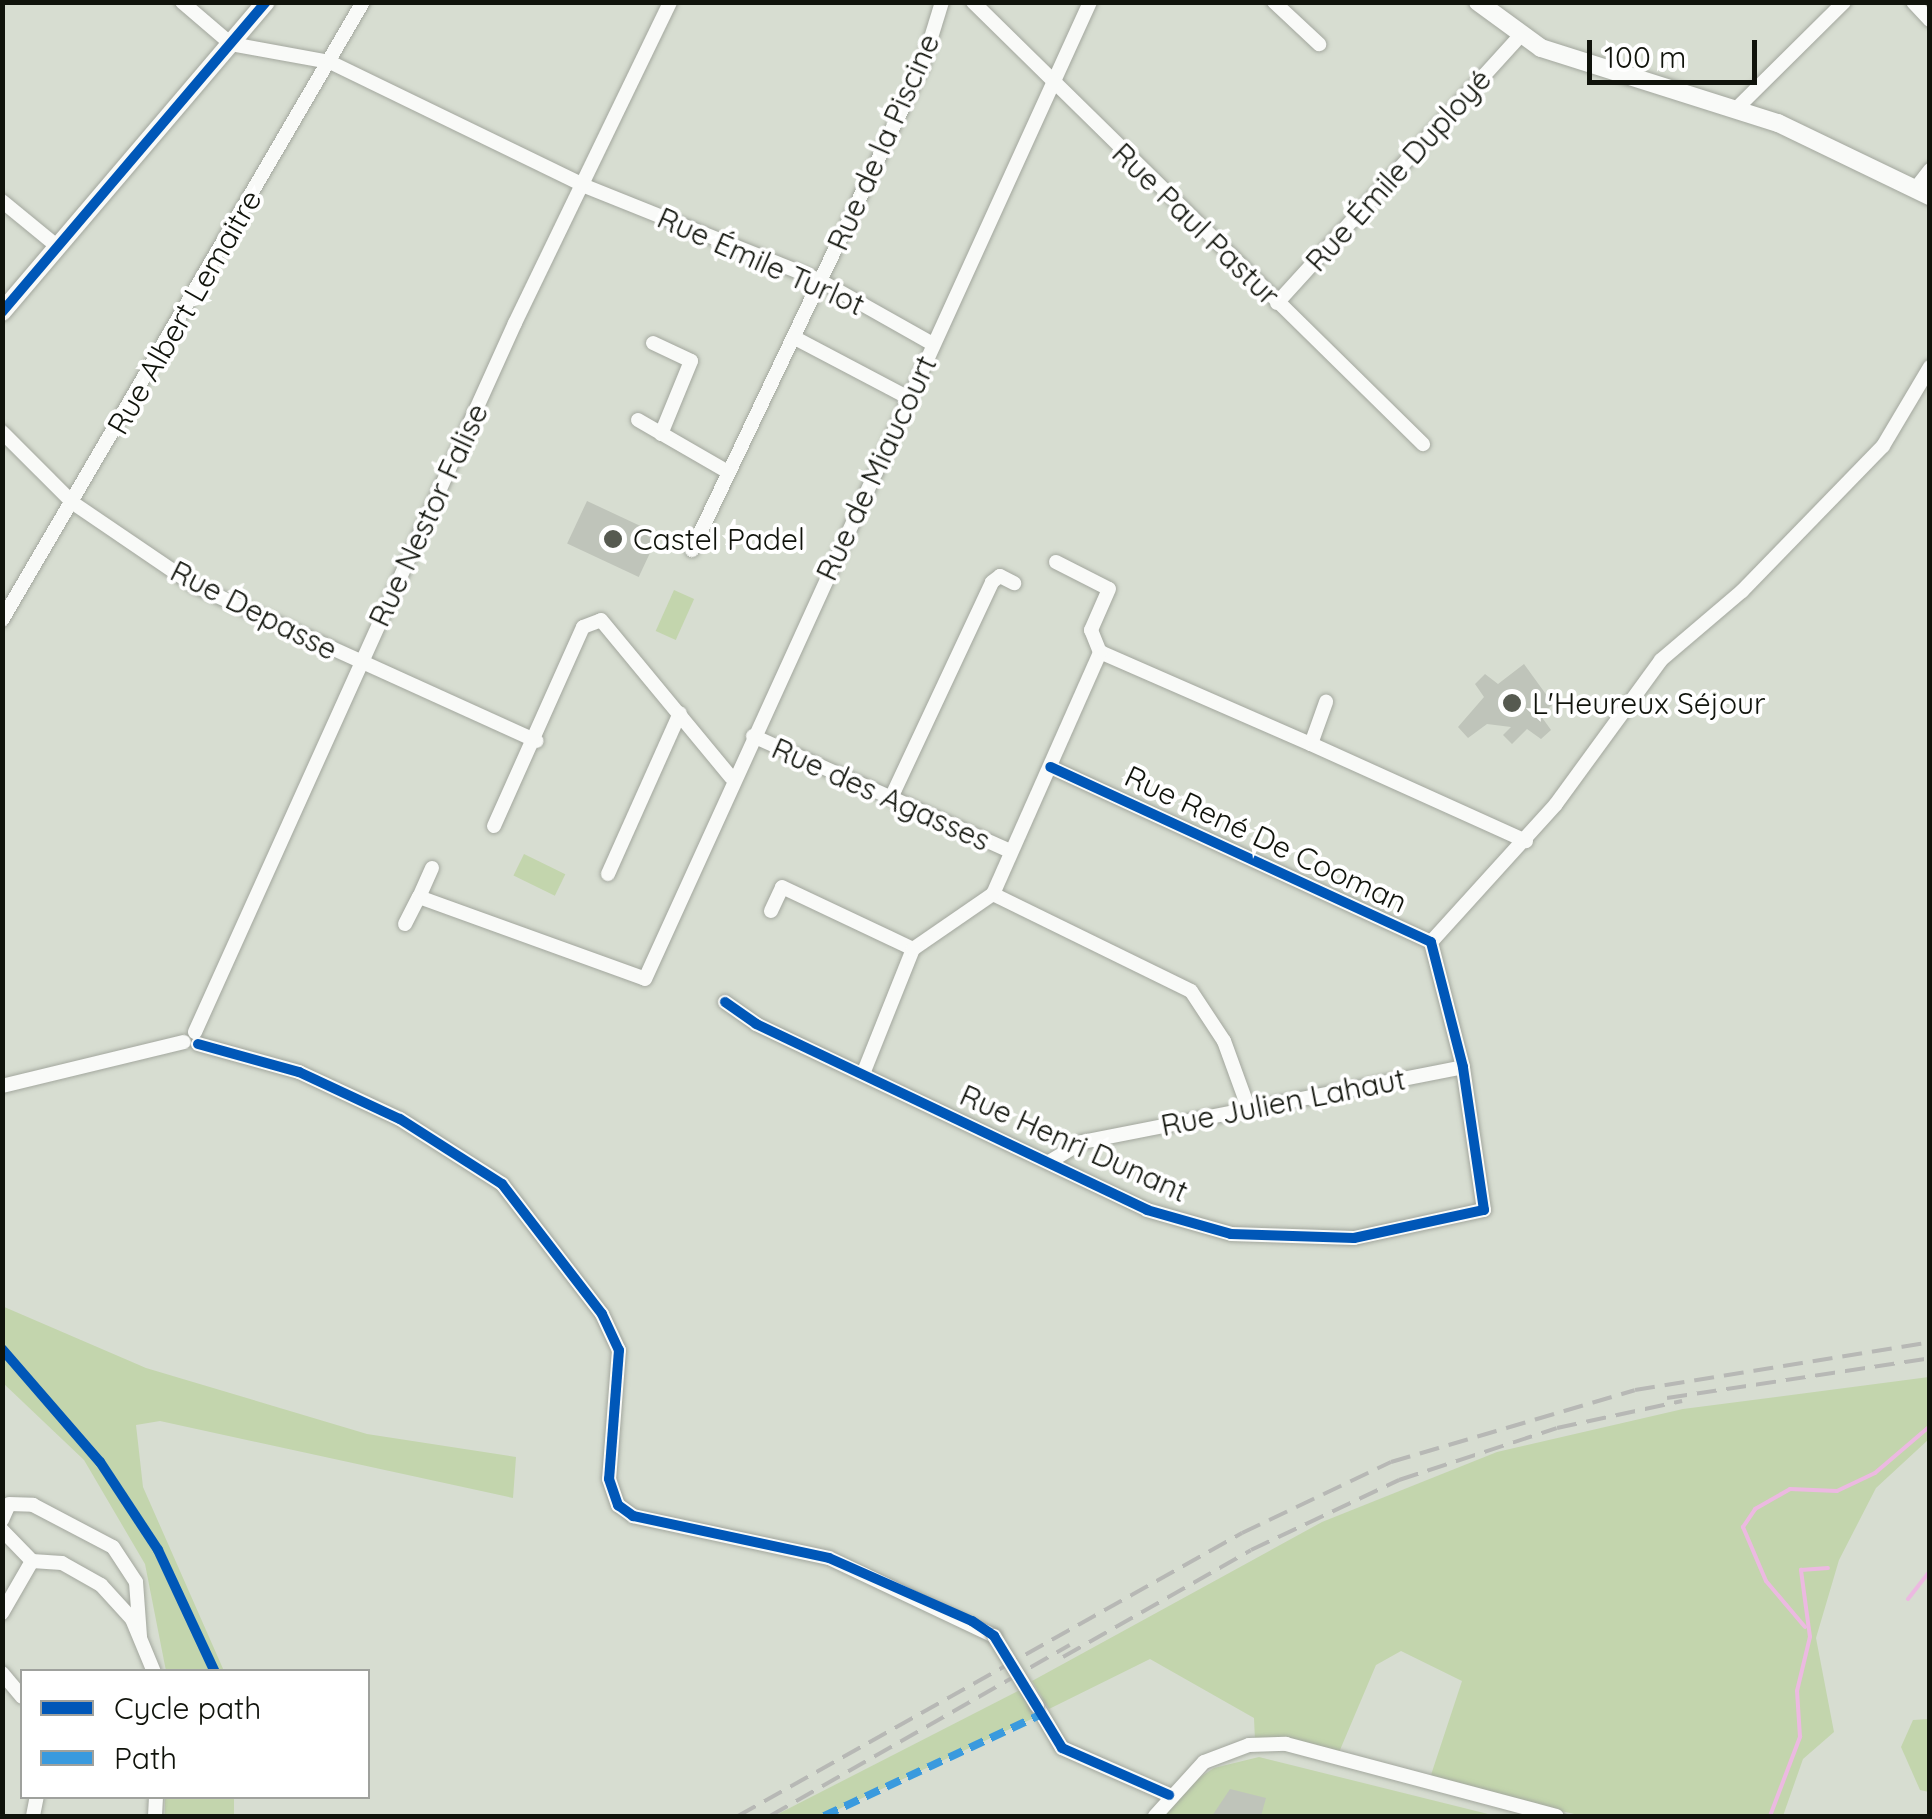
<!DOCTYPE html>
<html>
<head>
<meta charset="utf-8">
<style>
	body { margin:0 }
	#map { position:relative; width:1932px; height:1819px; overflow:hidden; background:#d7ddd1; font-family:Quicksand,sans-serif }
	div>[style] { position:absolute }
	.green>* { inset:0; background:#c3d5ad; transform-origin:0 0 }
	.stream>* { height:4px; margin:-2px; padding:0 2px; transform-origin:2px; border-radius:2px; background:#ecb9e1 }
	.building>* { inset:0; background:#bfc4ba; transform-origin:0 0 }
	.roads { filter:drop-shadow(0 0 2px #a3a79e) drop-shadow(0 0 2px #a3a79e) }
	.minor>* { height:14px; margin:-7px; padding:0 7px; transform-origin:7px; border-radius:7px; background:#f9faf8 }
	.major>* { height:18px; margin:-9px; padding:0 9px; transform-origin:9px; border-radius:9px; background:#f9faf8 }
	.rail>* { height:4px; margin-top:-2px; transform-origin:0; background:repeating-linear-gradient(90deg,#b7b8b5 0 20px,transparent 0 30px) }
	.bridges { filter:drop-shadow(0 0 2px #a3a79e) drop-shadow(0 0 2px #a3a79e) }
	.minor-bridge>* { height:14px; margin:-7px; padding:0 7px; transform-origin:7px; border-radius:7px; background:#f9faf8 }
	.quiet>* { height:8px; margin-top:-4px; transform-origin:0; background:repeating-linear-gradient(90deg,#3a9ade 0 15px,transparent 0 23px) }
	.cycleway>* { height:10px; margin:-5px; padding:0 5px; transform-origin:5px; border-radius:5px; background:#0057b8 }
	.dots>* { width:28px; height:28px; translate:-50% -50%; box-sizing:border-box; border:5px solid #fff; border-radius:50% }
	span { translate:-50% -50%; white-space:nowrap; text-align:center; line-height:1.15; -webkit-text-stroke:8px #fff; paint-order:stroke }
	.street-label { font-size:30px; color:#10130b }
	.poi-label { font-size:30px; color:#10130b }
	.left { translate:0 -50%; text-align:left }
	.frame { position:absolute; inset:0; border:5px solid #10130b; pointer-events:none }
	.legend { position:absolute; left:20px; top:1669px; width:350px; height:130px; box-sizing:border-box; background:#fff; border:2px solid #9fa19d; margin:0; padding:12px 18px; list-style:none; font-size:30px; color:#10130b }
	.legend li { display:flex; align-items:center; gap:20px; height:50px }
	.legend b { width:50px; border:2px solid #9fa19d }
	.scale { position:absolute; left:1587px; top:40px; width:170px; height:45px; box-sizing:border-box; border:5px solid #10130b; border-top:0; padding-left:12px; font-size:30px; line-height:35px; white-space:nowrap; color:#10130b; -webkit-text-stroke:8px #fff; paint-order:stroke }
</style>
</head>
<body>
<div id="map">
	<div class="green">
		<div style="left:674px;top:590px;width:22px;height:45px;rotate:24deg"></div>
		<div style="left:524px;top:854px;width:46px;height:24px;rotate:26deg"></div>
		<div style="clip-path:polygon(2px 1306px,146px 1368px,367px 1434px,516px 1457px,513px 1498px,160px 1421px,136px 1425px,143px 1487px,224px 1671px,166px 1671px,145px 1564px,84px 1460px,3px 1383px)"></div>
		<div style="clip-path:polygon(1929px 1377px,1929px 1439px,1876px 1488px,1839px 1560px,1816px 1638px,1834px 1732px,1803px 1759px,1783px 1816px,1583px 1816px,1429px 1781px,1462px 1681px,1401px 1651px,1376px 1665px,1337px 1757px,1255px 1741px,1254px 1718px,1150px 1659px,1049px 1709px,1032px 1681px,1322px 1522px,1497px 1452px,1683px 1409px)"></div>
		<div style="clip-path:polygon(1026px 1687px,1040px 1715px,824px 1816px,774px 1816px)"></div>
		<div style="clip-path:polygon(1929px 1719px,1930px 1719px,1929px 1792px,1920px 1790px,1901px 1747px,1913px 1720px)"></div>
		<div style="clip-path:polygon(1259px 1757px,1496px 1816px,1161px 1816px,1176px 1793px,1214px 1768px)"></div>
		<div style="left:165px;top:1797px;width:69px;height:19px"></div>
	</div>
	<div class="stream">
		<div style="left:1908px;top:1599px;width:36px;rotate:-52deg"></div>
		<div style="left:1805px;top:1627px;width:60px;rotate:-130.3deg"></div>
		<div style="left:1766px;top:1581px;width:59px;rotate:-113.1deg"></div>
		<div style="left:1743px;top:1527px;width:22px;rotate:-56deg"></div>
		<div style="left:1755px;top:1509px;width:40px;rotate:-29.7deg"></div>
		<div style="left:1790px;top:1489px;width:47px;rotate:2.4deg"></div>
		<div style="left:1837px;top:1491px;width:42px;rotate:-25.3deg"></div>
		<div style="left:1875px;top:1473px;width:72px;rotate:-40.5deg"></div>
		<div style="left:1770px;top:1816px;width:85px;rotate:-69.2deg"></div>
		<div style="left:1800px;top:1737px;width:46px;rotate:-93.7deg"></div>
		<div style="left:1797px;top:1691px;width:56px;rotate:-76.5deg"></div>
		<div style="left:1810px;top:1637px;width:68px;rotate:-97.7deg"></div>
		<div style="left:1801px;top:1570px;width:27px;rotate:-4deg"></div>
	</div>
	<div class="building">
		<div style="left:587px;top:501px;width:79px;height:47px;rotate:25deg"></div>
		<div style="clip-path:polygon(1524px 664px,1553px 704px,1541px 716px,1551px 730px,1541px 739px,1527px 729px,1512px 744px,1503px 735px,1511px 727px,1487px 724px,1468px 738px,1458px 727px,1484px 697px,1475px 684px,1485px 674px,1498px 684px)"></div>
		<div style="clip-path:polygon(1230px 1789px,1266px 1798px,1261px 1816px,1212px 1816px)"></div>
	</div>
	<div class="roads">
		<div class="minor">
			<div style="left:182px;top:2px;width:65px;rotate:40.6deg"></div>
			<div style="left:231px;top:44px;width:101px;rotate:10.3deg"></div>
			<div style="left:330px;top:62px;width:284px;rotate:25.9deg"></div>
			<div style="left:585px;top:186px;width:254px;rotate:21.9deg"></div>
			<div style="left:821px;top:281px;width:129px;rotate:29.4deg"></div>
			<div style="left:973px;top:2px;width:631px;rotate:44.49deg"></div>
			<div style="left:1274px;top:2px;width:62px;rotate:43deg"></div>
			<div style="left:1913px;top:2px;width:25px;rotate:47deg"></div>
			<div style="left:1737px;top:108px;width:151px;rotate:-44.7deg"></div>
			<div style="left:1916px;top:188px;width:23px;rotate:-52deg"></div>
			<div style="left:2px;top:201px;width:72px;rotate:39.4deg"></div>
			<div style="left:1277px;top:303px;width:361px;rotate:-47.7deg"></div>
			<div style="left:795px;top:338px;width:129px;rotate:27.8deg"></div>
			<div style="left:653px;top:343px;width:42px;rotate:25.3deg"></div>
			<div style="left:691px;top:361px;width:79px;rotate:112.3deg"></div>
			<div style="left:638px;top:420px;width:104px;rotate:30deg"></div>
			<div style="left:2px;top:432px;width:100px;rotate:45deg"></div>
			<div style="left:73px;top:503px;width:148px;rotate:34.2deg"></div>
			<div style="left:195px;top:586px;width:375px;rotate:24.4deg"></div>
			<div style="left:692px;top:550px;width:535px;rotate:-64.54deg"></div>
			<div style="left:922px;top:67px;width:68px;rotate:-72.9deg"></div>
			<div style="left:1056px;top:562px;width:59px;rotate:27deg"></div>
			<div style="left:1109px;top:589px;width:45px;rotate:113.7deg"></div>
			<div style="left:1091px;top:630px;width:24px;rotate:68deg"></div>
			<div style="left:2px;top:620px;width:716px;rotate:-59.71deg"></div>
			<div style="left:1100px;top:652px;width:230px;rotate:23.6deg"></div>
			<div style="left:1311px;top:744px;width:45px;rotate:-70.3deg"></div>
			<div style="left:753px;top:736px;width:282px;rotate:24.1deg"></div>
			<div style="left:1311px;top:744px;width:236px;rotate:24.3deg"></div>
			<div style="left:891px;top:798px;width:238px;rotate:-64.9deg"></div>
			<div style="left:992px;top:582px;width:10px;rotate:-37deg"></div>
			<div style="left:1000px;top:576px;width:16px;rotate:27deg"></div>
			<div style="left:494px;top:826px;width:218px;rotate:-65.9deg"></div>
			<div style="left:583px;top:627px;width:19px;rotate:-21deg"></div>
			<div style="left:601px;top:620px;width:204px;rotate:50.4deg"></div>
			<div style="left:432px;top:868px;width:32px;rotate:114deg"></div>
			<div style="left:419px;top:897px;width:240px;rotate:19.9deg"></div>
			<div style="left:645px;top:979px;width:1074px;rotate:-65.51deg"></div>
			<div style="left:608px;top:874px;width:176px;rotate:-65.9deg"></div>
			<div style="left:993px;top:894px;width:220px;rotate:26.1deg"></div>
			<div style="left:1191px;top:991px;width:60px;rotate:56.6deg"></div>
			<div style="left:1224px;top:1041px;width:70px;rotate:70deg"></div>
			<div style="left:771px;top:911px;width:26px;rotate:-65deg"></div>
			<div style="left:782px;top:887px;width:145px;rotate:25.3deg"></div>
			<div style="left:405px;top:924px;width:30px;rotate:-63deg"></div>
			<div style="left:1431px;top:942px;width:186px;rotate:-47.8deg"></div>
			<div style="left:1556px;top:804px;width:178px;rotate:-53.9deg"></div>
			<div style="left:1661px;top:660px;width:106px;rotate:-40.4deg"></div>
			<div style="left:1742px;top:591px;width:202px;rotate:-45.8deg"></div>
			<div style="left:1883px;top:446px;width:92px;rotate:-59.3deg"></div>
			<div style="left:725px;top:1002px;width:38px;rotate:35deg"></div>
			<div style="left:756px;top:1024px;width:433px;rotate:25.4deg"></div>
			<div style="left:1147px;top:1210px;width:87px;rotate:15.9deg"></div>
			<div style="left:1231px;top:1234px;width:123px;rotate:1.9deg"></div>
			<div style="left:1354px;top:1238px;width:133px;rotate:-12.2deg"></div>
			<div style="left:1484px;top:1210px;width:145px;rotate:-98.4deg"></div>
			<div style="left:1463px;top:1067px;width:129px;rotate:-104.4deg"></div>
			<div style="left:1431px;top:942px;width:419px;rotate:-155.3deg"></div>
			<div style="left:195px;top:1032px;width:778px;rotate:-65.71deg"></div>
			<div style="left:515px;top:323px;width:356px;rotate:-64.2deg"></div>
			<div style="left:198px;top:1044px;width:105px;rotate:15.5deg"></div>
			<div style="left:299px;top:1072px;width:111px;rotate:25deg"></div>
			<div style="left:400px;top:1119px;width:121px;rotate:32.5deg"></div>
			<div style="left:502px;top:1184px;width:164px;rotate:52.4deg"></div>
			<div style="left:602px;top:1314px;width:40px;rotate:65deg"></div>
			<div style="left:619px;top:1350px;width:129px;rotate:94.4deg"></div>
			<div style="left:609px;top:1479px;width:28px;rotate:71deg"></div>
			<div style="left:618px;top:1505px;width:19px;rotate:36deg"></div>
			<div style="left:633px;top:1516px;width:200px;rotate:12.1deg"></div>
			<div style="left:829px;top:1558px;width:183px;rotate:25.3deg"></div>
			<div style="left:863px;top:1074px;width:135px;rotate:-68.2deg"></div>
			<div style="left:913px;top:949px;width:97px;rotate:-34.5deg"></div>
			<div style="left:993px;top:894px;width:265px;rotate:-66.1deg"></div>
			<div style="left:2px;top:1086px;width:187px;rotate:-13.6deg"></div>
			<div style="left:1049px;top:1162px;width:39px;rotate:-31deg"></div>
			<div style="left:1082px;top:1142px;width:388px;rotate:-11.1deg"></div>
			<div style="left:2px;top:1520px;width:17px;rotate:-66deg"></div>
			<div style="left:9px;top:1504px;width:24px;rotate:2deg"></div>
			<div style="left:33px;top:1505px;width:90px;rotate:27.7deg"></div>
			<div style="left:113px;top:1547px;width:42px;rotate:56.7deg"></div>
			<div style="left:136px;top:1582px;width:55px;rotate:85.8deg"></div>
			<div style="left:2px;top:1530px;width:43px;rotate:45.9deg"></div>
			<div style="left:32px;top:1561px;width:30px;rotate:4deg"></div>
			<div style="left:62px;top:1563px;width:45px;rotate:29.4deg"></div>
			<div style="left:101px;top:1585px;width:46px;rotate:47.6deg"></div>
			<div style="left:132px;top:1619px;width:57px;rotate:67.5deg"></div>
			<div style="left:2px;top:1613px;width:60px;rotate:-60deg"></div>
			<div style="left:2px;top:1673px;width:31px;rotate:50deg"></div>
			<div style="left:1037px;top:1706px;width:49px;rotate:59.2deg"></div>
			<div style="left:1062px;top:1748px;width:117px;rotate:23.7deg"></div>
			<div style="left:33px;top:1816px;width:20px;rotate:-79deg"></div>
			<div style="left:155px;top:1816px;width:20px;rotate:-87deg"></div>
			<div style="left:1155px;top:1816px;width:73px;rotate:-47.8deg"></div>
			<div style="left:1204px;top:1762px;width:48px;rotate:-20.7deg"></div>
			<div style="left:1249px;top:1745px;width:37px;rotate:-2deg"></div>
			<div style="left:1286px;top:1744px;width:280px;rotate:14.9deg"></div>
		</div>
		<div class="major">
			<div style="left:1478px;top:2px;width:78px;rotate:36.1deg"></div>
			<div style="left:1541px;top:48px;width:249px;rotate:17.6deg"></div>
			<div style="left:1778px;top:123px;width:169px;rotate:25.7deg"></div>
			<div style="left:2px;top:312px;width:407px;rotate:-49.6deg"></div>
		</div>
	</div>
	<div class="rail">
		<div style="left:1667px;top:1398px;width:266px;rotate:-8.6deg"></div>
		<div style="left:1063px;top:1657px;width:216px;rotate:-29.6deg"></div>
		<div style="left:1251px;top:1550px;width:164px;rotate:-25.3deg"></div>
		<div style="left:1399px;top:1480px;width:166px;rotate:-18.2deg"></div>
		<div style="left:1557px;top:1428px;width:128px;rotate:-12.2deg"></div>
		<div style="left:738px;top:1816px;width:578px;rotate:-29.31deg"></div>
		<div style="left:1242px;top:1533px;width:165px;rotate:-25.5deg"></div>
		<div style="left:1391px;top:1462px;width:254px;rotate:-16.4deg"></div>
		<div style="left:1635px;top:1390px;width:299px;rotate:-9.2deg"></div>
		<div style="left:770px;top:1816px;width:345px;rotate:-29.7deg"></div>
	</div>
	<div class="bridges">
		<div class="minor-bridge">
			<div style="left:994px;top:1636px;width:82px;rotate:58.4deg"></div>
		</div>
	</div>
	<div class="quiet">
		<div style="left:824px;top:1816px;width:238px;rotate:-25.1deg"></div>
	</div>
	<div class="cycleway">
		<div style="left:2px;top:312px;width:407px;rotate:-49.6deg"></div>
		<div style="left:725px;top:1002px;width:38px;rotate:35deg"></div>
		<div style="left:756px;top:1024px;width:433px;rotate:25.4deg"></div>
		<div style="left:1147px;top:1210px;width:87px;rotate:15.9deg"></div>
		<div style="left:1231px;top:1234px;width:123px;rotate:1.9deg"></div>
		<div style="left:1354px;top:1238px;width:133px;rotate:-12.2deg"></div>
		<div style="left:1484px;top:1210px;width:145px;rotate:-98.4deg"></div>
		<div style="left:1463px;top:1067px;width:129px;rotate:-104.4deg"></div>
		<div style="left:1431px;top:942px;width:419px;rotate:-155.3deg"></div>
		<div style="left:198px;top:1044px;width:105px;rotate:15.5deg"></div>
		<div style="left:299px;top:1072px;width:111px;rotate:25deg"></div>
		<div style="left:400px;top:1119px;width:121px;rotate:32.5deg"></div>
		<div style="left:502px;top:1184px;width:164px;rotate:52.4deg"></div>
		<div style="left:602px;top:1314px;width:40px;rotate:65deg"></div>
		<div style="left:619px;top:1350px;width:129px;rotate:94.4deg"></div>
		<div style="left:609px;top:1479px;width:28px;rotate:71deg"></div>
		<div style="left:618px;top:1505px;width:19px;rotate:36deg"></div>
		<div style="left:633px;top:1516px;width:200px;rotate:12.1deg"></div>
		<div style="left:829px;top:1558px;width:156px;rotate:23.8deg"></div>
		<div style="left:972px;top:1621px;width:27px;rotate:34deg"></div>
		<div style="left:994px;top:1636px;width:131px;rotate:58.7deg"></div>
		<div style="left:1062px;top:1748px;width:117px;rotate:23.7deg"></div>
		<div style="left:2px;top:1349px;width:150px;rotate:49.1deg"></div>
		<div style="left:100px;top:1462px;width:105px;rotate:56.6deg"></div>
		<div style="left:158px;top:1550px;width:135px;rotate:65deg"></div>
	</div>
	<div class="dots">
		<div style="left:613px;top:539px;background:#565a50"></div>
		<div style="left:1512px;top:703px;background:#565a50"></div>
	</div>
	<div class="street-label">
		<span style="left:883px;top:142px;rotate:-66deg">Rue de la Piscine</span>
		<span style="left:1398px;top:170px;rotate:-48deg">Rue Émile Duployé</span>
		<span style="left:1196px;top:224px;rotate:44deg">Rue Paul Pastur</span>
		<span style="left:761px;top:261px;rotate:24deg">Rue Émile Turlot</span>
		<span style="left:184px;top:312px;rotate:-60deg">Rue Albert Lemaitre</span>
		<span style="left:876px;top:468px;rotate:-65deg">Rue de Miaucourt</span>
		<span style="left:428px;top:515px;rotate:-65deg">Rue Nestor Falise</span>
		<span style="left:254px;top:610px;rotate:27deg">Rue Depasse</span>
		<span style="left:881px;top:794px;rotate:24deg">Rue des Agasses</span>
		<span style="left:1266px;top:839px;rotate:25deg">Rue René De Cooman</span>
		<span style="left:1283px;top:1102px;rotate:-11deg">Rue Julien Lahaut</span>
		<span style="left:1074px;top:1143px;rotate:24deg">Rue Henri Dunant</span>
	</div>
	<div class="poi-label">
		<span class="left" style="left:633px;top:539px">Castel Padel</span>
		<span class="left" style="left:1532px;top:703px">L'Heureux Séjour</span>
	</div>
	<div class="frame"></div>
	<ul class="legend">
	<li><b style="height:12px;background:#0057b8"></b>Cycle path</li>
	<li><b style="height:12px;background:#3a9ade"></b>Path</li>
	</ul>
	<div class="scale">100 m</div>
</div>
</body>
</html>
